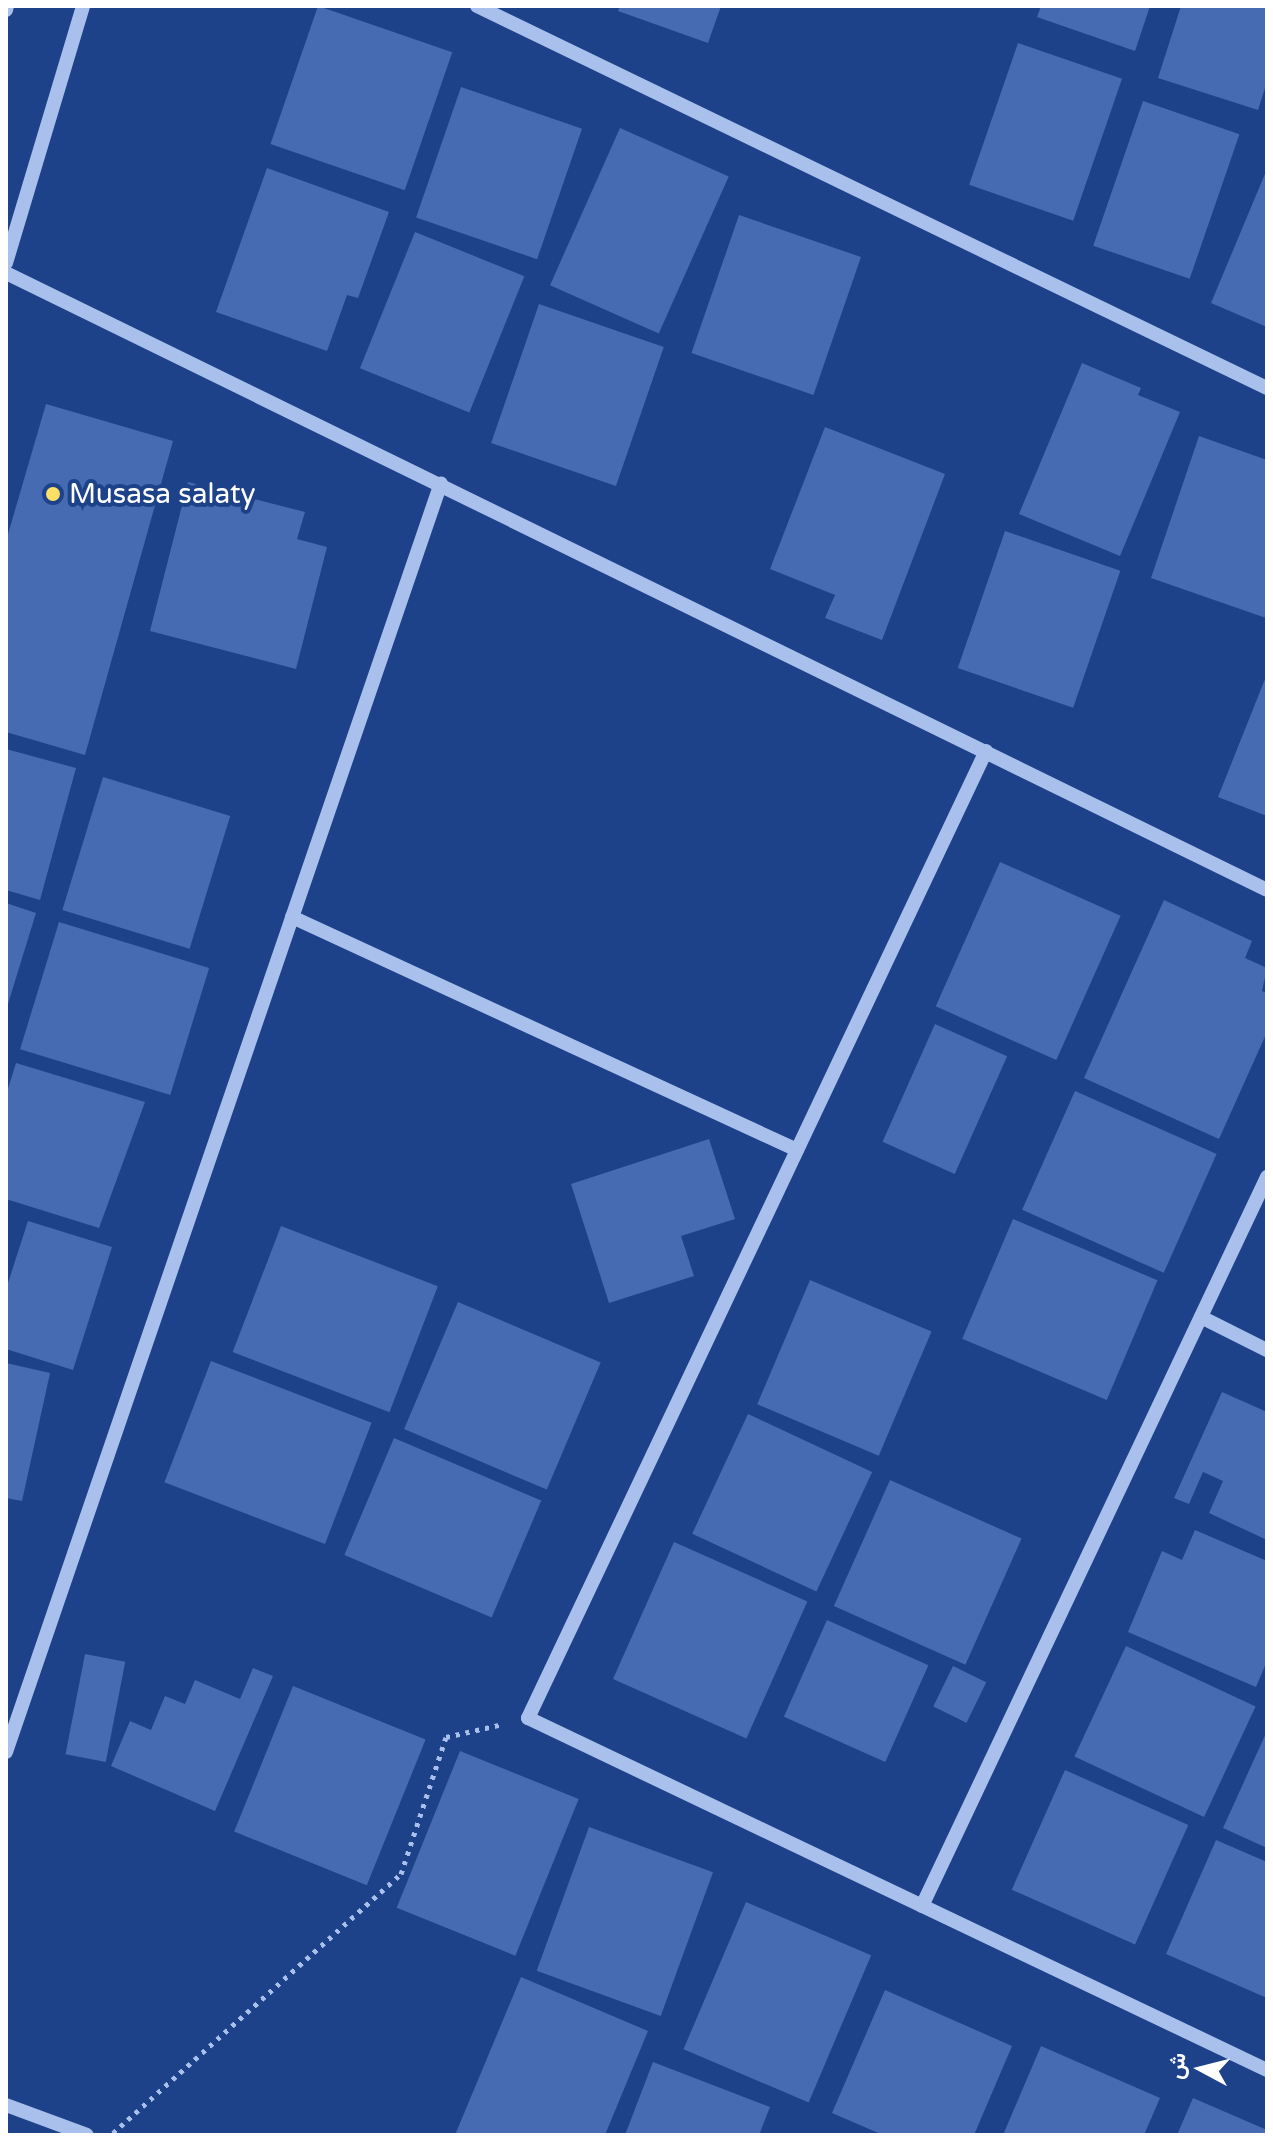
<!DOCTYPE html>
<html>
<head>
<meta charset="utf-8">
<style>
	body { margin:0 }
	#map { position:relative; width:1273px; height:2141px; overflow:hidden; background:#1d428a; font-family:"Varela Round",Vazirmatn,sans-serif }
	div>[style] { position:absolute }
	.building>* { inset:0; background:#466bb2; transform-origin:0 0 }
	.path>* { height:5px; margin-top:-2.5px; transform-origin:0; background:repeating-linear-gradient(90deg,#a9c0ec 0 4px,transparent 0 10px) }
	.minor>* { height:14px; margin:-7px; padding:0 7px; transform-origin:7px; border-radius:7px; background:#a9c0ec }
	.dots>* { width:22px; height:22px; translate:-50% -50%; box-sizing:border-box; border:4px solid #1d428a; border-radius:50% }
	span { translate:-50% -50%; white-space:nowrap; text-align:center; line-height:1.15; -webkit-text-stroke:8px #1d428a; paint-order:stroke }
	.poi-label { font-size:28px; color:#fff }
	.left { translate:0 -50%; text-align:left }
	.frame { position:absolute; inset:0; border:8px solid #fff; pointer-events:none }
	.north { position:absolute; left:1161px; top:2029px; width:80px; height:80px; -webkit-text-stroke:6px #1d428a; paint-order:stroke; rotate:277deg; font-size:22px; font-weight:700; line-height:32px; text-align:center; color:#fff }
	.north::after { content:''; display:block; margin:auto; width:28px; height:36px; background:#fff; clip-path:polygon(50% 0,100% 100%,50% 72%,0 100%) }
</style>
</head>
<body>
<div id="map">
	<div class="building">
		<div style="left:318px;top:6px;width:142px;height:146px;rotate:19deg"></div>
		<div style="clip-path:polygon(620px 6px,721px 6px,708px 43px,618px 11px)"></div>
		<div style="clip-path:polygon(1041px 6px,1150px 6px,1135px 51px,1037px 17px)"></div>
		<div style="clip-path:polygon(1181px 6px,1267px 6px,1267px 82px,1258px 110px,1158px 78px)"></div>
		<div style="left:1018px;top:43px;width:110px;height:150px;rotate:19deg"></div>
		<div style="left:461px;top:87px;width:128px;height:138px;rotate:19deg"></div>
		<div style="left:1143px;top:101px;width:102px;height:153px;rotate:19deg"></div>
		<div style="left:620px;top:128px;width:119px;height:172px;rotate:24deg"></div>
		<div style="clip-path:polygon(267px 168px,389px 212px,358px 298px,347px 295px,327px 351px,216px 312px)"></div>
		<div style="clip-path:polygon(1267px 169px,1267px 327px,1211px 303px)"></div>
		<div style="left:739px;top:215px;width:129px;height:146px;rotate:19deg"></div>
		<div style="left:415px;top:232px;width:118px;height:147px;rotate:22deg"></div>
		<div style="left:539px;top:304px;width:132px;height:147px;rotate:19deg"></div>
		<div style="clip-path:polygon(1082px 363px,1141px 388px,1138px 395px,1180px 412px,1120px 556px,1019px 514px)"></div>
		<div style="clip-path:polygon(46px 404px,173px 441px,85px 755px,6px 732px,6px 541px)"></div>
		<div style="clip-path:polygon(825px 427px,945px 474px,882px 640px,825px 618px,835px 595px,770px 569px)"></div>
		<div style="clip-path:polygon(1199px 436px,1267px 460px,1266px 618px,1151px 578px)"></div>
		<div style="clip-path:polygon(188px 482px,305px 512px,297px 539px,327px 547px,296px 669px,150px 631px)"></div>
		<div style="left:1005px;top:531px;width:122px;height:145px;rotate:19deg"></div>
		<div style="clip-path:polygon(1267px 674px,1267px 816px,1218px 797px)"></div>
		<div style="clip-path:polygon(6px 749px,76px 768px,40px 900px,6px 890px)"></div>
		<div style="left:103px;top:777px;width:133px;height:139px;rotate:17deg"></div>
		<div style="left:1000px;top:862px;width:132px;height:158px;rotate:24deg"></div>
		<div style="clip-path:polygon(1164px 900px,1252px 941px,1245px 958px,1267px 968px,1262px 991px,1267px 993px,1267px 1032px,1219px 1139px,1084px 1078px)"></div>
		<div style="clip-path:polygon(6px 903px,36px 913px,7px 1007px,6px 1007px)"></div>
		<div style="left:59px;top:922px;width:157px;height:133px;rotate:17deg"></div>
		<div style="left:935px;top:1024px;width:79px;height:129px;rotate:24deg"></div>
		<div style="clip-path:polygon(16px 1063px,145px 1102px,99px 1228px,6px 1199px,6px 1095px)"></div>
		<div style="left:1075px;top:1091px;width:155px;height:130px;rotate:24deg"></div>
		<div style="clip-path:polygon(709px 1139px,735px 1219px,681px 1236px,694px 1276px,609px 1303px,571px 1184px)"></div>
		<div style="left:1013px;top:1219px;width:157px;height:130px;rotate:23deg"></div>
		<div style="clip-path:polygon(28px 1221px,112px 1247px,73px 1370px,6px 1349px,6px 1289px)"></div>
		<div style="left:281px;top:1226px;width:168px;height:135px;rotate:21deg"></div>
		<div style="left:810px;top:1280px;width:132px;height:135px;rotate:23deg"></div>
		<div style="left:458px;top:1302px;width:155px;height:138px;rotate:23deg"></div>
		<div style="left:211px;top:1361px;width:172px;height:130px;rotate:21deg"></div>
		<div style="clip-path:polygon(6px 1363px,50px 1373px,22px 1501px,6px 1498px)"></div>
		<div style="clip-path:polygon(1222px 1392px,1267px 1412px,1267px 1540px,1209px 1513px,1223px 1481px,1203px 1472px,1189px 1504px,1174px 1498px)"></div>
		<div style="left:748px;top:1414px;width:137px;height:132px;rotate:25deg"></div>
		<div style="left:394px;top:1438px;width:160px;height:127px;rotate:23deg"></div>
		<div style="left:890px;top:1480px;width:144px;height:138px;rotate:24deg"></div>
		<div style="clip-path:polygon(1195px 1530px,1267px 1561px,1267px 1661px,1256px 1687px,1128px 1632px,1162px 1551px,1182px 1560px)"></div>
		<div style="left:674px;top:1542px;width:146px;height:150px;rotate:24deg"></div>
		<div style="left:827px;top:1620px;width:111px;height:106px;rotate:24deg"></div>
		<div style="left:1126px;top:1646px;width:143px;height:122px;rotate:25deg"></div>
		<div style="left:85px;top:1654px;width:41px;height:102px;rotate:11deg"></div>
		<div style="left:953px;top:1666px;width:37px;height:45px;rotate:26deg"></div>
		<div style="clip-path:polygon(253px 1668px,273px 1676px,215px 1811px,111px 1766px,130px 1721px,151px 1730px,165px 1696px,185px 1704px,195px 1680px,240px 1699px)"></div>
		<div style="left:293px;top:1686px;width:143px;height:157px;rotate:22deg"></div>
		<div style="clip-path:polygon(1267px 1731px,1267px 1848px,1223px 1828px)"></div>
		<div style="left:460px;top:1751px;width:128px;height:169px;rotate:22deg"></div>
		<div style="left:1065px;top:1770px;width:135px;height:131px;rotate:24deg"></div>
		<div style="left:589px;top:1827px;width:132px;height:153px;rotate:20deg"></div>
		<div style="clip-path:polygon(1216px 1840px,1267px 1862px,1267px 1998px,1166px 1954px)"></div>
		<div style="left:746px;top:1902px;width:136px;height:160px;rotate:23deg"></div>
		<div style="clip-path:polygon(521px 1977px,648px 2031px,605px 2135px,455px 2135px)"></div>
		<div style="clip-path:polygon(885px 1990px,1012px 2046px,974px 2135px,883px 2135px,832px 2113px)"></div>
		<div style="clip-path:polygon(1041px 2046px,1160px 2098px,1144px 2135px,1003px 2135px)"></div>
		<div style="clip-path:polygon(653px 2062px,770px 2107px,759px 2135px,625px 2135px)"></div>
		<div style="clip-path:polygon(1193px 2098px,1267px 2130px,1267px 2135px,1177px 2135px)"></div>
	</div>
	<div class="path">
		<div style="left:113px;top:2133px;width:387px;rotate:-42deg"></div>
		<div style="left:401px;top:1874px;width:144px;rotate:-71.8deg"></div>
		<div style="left:446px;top:1737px;width:58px;rotate:-12.8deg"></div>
	</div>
	<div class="minor">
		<div style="left:477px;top:6px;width:878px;rotate:25.81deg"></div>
		<div style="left:6px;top:10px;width:4px;rotate:-76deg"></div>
		<div style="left:6px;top:263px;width:268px;rotate:-73.3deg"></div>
		<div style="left:6px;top:273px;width:1404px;rotate:26.07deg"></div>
		<div style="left:986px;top:751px;width:1070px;rotate:115.34deg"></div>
		<div style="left:528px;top:1718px;width:819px;rotate:25.47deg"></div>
		<div style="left:292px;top:917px;width:556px;rotate:24.77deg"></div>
		<div style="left:1201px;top:1317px;width:74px;rotate:26.6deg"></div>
		<div style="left:6px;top:1752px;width:1341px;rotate:-71.08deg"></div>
		<div style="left:922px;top:1906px;width:807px;rotate:-64.67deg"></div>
		<div style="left:6px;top:2105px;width:86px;rotate:20.3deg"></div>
	</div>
	<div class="dots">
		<div style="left:53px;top:494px;background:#fbdf67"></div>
	</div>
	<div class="poi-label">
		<span class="left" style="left:69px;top:494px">Musasa salaty</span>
	</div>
	<div class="frame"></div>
	<div class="north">ش</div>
</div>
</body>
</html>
